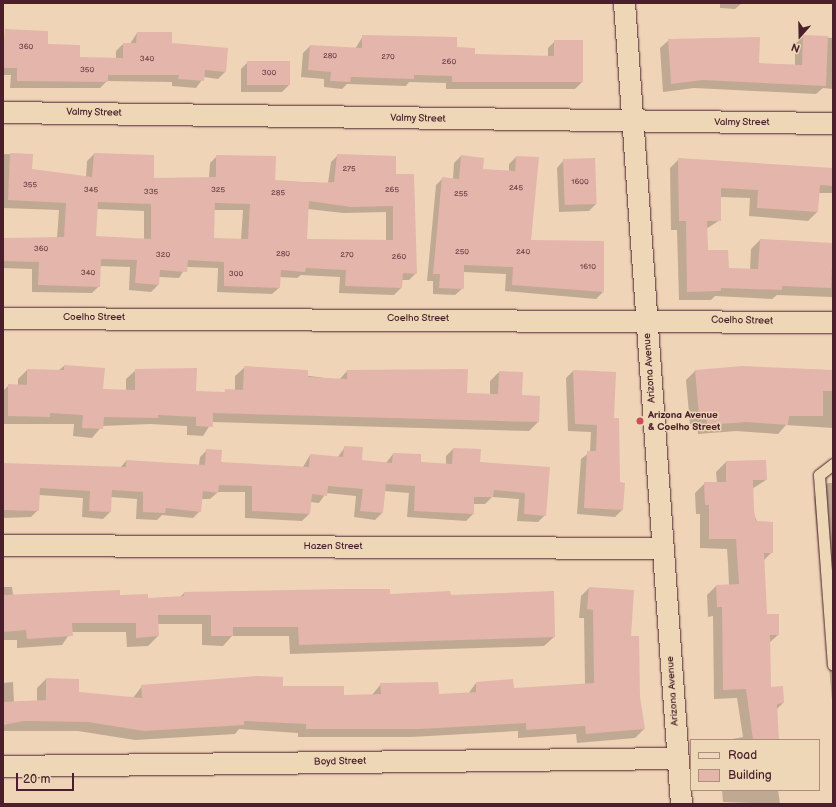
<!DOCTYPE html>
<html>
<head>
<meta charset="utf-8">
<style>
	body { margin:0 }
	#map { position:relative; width:836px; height:807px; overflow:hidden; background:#efd4b7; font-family:"Balsamiq Sans",sans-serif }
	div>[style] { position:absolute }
	.shadow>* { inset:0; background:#0003 }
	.building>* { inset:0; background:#e3b5ab; transform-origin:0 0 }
	.roads { filter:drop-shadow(0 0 1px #4a1f2b) drop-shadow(0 0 1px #4a1f2b) }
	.lane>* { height:11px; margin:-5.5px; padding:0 5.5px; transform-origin:5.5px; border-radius:5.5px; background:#edd7b6 }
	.street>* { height:21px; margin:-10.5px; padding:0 10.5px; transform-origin:10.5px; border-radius:10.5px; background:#edd7b6 }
	.dots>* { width:11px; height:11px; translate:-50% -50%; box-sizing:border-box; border:2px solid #edd7b6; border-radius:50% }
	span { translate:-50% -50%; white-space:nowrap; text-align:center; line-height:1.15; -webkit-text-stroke:3px #edd7b6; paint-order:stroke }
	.number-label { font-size:8px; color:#70444b }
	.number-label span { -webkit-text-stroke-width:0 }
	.street-label { font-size:10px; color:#4a1f2b }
	.poi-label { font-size:10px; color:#4a1f2b; font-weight:700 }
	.left { translate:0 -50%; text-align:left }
	.frame { position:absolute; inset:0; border:4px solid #4a1f2b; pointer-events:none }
	.legend { position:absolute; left:690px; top:739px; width:130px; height:52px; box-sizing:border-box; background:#edd7b6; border:1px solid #ac8d7e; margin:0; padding:5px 7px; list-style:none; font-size:12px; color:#4a1f2b }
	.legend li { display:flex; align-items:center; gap:8px; height:20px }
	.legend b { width:20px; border:1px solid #ac8d7e }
	.north { position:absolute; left:780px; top:16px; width:40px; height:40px; -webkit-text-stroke:3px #edd7b6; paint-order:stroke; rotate:200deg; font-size:11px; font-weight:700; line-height:16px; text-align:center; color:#4a1f2b }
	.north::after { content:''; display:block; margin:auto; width:14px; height:18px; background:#4a1f2b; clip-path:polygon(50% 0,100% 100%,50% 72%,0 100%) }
	.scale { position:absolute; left:16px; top:773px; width:58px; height:18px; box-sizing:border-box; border:2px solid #4a1f2b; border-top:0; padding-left:5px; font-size:12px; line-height:14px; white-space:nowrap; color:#4a1f2b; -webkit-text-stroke:3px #edd7b6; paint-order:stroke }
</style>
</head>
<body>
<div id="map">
	<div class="shadow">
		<div style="clip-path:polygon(720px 3px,742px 3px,735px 9px,720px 8px)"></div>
		<div style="clip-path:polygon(5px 30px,79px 58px,116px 59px,116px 51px,123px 44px,130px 44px,137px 33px,171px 33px,171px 44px,225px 72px,218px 79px,204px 77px,196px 88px,172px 86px,172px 82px,107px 81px,100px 88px,10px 88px,11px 75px,3px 75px)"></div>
		<div style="clip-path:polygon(363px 36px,456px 48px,474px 55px,548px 57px,548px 48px,555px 41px,582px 82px,575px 89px,446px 89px,446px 83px,409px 82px,406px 86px,347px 84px,342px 89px,324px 87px,324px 79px,301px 77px,303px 53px,310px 46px,355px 49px)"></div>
		<div style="clip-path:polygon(804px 36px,833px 38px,833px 89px,823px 88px,816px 94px,694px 88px,663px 92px,660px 48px,669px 40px,758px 64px,795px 65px,795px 44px)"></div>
		<div style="clip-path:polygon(248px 62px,289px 85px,282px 92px,241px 92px,241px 69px)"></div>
		<div style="clip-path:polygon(evenodd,3px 154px,32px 155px,31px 170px,86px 178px,87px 161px,94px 154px,153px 179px,209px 178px,210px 163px,217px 156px,274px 181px,328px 183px,331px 162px,338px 155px,395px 175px,416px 273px,409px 280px,402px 280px,401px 288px,394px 295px,339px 293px,340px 277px,301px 275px,297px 278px,280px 277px,280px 287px,272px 294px,217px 292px,218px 268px,186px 267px,179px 278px,159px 277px,158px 285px,151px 292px,129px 290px,130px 267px,99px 266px,99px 286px,92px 293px,32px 292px,32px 269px,3px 268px,3px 238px,57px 238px,59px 210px,3px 208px,3px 154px,97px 209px,144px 211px,144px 240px,94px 237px,97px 209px,3px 154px,308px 209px,343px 213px,386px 212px,386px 241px,306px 240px,308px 209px,3px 154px,214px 210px,243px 210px,241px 240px,213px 239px,214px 210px)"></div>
		<div style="clip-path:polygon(461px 156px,482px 170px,509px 171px,509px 164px,516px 157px,538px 158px,529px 241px,603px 292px,596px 299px,505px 291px,506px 274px,463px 272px,463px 288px,455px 295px,433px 294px,433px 281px,427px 281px,436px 185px,443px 178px,453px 179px,454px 163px)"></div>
		<div style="clip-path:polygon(679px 159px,833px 169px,833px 193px,818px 193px,817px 212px,808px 221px,749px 216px,750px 198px,720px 197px,720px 220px,706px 229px,708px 252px,728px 269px,750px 270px,751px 249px,760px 240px,833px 269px,833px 297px,777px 295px,772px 299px,715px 296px,711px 300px,679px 300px,677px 230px,671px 230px,670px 168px)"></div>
		<div style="clip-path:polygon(564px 160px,596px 204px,589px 211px,559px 212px,557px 168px)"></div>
		<div style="clip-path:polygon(64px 366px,102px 390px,126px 391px,126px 379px,136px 370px,195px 392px,222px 393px,235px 390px,235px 376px,245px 367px,339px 380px,347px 371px,466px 394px,490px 395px,490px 381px,499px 372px,538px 422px,529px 431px,212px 422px,203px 436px,187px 435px,187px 426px,150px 424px,102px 426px,92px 438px,73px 436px,74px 424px,3px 424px,3px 391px,9px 385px,18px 386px,18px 379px,27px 370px,59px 370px)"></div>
		<div style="clip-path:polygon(696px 370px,833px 372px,833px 428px,786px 425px,778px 434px,736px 431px,698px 434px,697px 423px,690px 424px,686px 380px)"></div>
		<div style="clip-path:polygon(573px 371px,613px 419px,622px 510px,615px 517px,577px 514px,581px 459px,590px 452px,591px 432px,568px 431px,566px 378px)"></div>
		<div style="clip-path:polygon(345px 447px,361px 461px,386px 463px,393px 454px,420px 463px,446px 465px,446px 456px,453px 449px,479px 463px,548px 468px,545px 515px,538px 522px,517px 521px,519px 499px,492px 497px,485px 504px,473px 504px,473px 514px,466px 521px,407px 517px,409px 493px,384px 491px,382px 513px,375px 520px,354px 517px,356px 496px,326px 493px,319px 503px,310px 502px,309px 514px,302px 521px,245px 518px,245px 492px,218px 492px,210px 499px,202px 499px,200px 511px,193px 518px,162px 515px,157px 520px,136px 519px,137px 499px,111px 497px,110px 512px,103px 519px,82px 517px,83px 498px,39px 495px,38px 510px,31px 517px,3px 518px,3px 464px,120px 468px,126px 461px,199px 465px,200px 457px,207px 450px,220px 463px,303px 467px,310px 455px,337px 458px)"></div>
		<div style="clip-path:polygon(726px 462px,766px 480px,752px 489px,752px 511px,772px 552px,763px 561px,766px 615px,778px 635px,769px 643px,770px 688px,783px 703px,776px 710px,778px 740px,727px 740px,743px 737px,737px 698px,714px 699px,713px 616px,708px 617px,707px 595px,716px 586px,729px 585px,728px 563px,727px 549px,700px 548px,700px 514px,696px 514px,695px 493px,705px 483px,717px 483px,716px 472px)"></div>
		<div style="clip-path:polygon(828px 483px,833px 483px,833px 712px,814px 497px)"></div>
		<div style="clip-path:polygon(3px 587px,12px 587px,13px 595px,147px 599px,180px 597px,184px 593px,450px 596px,554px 637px,544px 646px,290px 654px,289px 636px,232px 636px,223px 646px,202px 645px,202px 624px,157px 624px,158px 636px,148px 646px,127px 647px,126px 632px,71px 632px,62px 645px,17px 648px,17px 640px,3px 640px)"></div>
		<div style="clip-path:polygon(589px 588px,630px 638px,644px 729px,635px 738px,577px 743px,576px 734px,518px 738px,518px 731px,411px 737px,298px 737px,298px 733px,239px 729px,235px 734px,135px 740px,78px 731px,3px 731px,3px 683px,13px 682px,14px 702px,37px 701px,37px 688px,46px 679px,78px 680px,78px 693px,133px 698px,142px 686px,282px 687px,343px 696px,372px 695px,381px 684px,438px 695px,468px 694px,476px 683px,513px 689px,585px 685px,584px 618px,579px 618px,581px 596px)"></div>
		<div style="clip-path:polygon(722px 790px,778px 790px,780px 804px,723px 802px)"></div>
	</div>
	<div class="building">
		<div style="clip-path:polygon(5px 29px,48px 31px,48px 44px,80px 45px,80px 57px,123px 58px,123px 43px,136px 43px,137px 32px,172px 32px,172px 43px,228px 48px,226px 72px,205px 70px,204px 81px,178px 79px,179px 75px,108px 75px,108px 82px,17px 81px,17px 68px,3px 68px)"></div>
		<div style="clip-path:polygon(362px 35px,457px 37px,457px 47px,475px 48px,475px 54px,554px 56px,554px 40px,583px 40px,583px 82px,452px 82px,452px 76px,414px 75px,414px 79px,351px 77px,350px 82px,330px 81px,331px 72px,308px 70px,310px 45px,362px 48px)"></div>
		<div style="clip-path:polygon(803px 35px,828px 36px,826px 86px,703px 80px,671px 84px,668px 39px,760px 37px,759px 63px,802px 65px)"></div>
		<div style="left:247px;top:61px;width:43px;height:24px"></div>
		<div style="clip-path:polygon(evenodd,10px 153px,33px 154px,32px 169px,92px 177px,94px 153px,154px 155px,154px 178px,216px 177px,216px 155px,276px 156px,275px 180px,319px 183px,334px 182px,337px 154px,396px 156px,396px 174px,414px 174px,417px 274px,403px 273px,402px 288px,345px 286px,346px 270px,306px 268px,305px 272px,281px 270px,280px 288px,224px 286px,224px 262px,188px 260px,187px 272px,160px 270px,159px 285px,135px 283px,137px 260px,101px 259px,100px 287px,38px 285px,39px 262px,3px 261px,3px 238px,64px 237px,66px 203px,8px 200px,10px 153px,309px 201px,351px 207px,393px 206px,393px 240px,307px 239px,309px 201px,10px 153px,98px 202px,151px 204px,151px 239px,96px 236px,98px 202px,10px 153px,215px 203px,250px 204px,248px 239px,214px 238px,215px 203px)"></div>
		<div style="clip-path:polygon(461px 155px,484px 158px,483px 169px,515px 171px,516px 156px,539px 157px,531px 240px,604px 241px,604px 292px,512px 285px,513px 267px,464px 265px,464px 289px,439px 288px,440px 274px,433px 274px,442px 177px,459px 179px)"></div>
		<div style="left:595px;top:158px;width:46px;height:32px;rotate:88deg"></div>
		<div style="clip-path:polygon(678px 158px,833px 168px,833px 186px,820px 185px,818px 212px,757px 208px,758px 190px,721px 188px,721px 221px,707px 221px,708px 250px,728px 250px,729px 268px,758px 269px,760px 239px,833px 243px,831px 288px,782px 286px,782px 290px,721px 288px,721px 291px,687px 292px,686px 221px,679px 221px)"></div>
		<div style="clip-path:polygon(64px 365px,105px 368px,103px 389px,135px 390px,135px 369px,197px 368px,196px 391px,225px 392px,225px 389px,243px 390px,244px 366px,308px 370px,308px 377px,347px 379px,347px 370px,468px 369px,467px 393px,498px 394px,499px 371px,523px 372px,522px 395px,540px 396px,539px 422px,213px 413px,213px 427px,196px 426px,196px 417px,158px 415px,158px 418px,104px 417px,103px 429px,82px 428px,83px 415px,50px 413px,50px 417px,8px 416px,8px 384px,27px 385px,27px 369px,64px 370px)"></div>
		<div style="clip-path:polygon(742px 366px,833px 370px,833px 391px,823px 391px,823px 416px,789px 416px,788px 425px,746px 422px,707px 425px,706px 414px,699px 415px,695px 370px)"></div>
		<div style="clip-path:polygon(573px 370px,616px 372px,614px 418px,619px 418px,620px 482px,625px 483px,623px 510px,584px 508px,587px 451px,596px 451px,597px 425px,575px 424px)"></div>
		<div style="clip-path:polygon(344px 446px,363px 447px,362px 460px,392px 463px,393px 453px,421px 454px,421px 462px,452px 464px,453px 448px,481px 449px,480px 462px,550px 467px,546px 516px,524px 514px,525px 493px,494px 490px,493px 497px,474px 497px,474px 514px,414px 511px,415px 486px,386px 484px,383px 513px,360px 511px,363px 489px,328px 486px,327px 496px,312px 494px,310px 514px,252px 511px,252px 486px,219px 485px,218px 493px,203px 491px,201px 512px,166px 508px,165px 513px,143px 512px,143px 492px,112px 490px,111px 512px,89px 511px,90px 491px,40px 488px,39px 511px,3px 510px,3px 463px,126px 467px,126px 460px,205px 465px,206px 449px,222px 450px,221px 462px,309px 467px,310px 454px,343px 457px)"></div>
		<div style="clip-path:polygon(766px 460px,767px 480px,753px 480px,754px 511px,756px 521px,773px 522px,773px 553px,764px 553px,767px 614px,779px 614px,779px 635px,770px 635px,771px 687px,783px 686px,784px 703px,777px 704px,779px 740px,753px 740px,746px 689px,723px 690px,722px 607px,717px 607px,716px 585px,739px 584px,736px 539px,709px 539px,709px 505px,705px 505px,704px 482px,726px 482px,726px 461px)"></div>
		<div style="clip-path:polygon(589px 587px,634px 590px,631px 636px,639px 636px,640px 697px,645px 729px,586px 734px,585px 726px,526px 730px,526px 723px,420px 729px,306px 729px,306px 724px,244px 721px,244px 725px,144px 731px,88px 722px,24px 721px,3px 725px,3px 702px,46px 700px,46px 678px,79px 679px,79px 692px,142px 698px,141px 685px,257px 676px,283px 677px,283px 686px,344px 686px,344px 695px,381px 694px,380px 683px,438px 682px,439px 694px,476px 692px,476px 682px,513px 679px,514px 688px,594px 683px,593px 610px,587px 609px)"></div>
		<div style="clip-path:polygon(343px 589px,390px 589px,390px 594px,450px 591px,451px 595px,554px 591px,555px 637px,299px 645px,298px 627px,233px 627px,233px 636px,211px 636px,211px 615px,158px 615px,159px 636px,136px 638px,136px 623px,72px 623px,73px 636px,27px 639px,26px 630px,3px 632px,3px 595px,120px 590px,120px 595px,148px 594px,148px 598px,184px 596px,184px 592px)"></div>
	</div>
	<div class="roads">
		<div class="lane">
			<div style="left:833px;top:464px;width:18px;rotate:142deg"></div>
			<div style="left:819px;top:475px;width:190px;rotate:85.8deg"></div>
		</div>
		<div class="street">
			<div style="left:624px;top:3px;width:803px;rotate:85.93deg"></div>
			<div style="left:3px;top:112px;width:830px;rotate:0.76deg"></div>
			<div style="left:3px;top:318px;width:830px;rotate:0.28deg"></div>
			<div style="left:3px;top:545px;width:659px;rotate:0.26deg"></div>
			<div style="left:3px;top:766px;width:675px;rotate:-0.68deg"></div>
		</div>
	</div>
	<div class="dots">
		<div style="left:640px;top:421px;background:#d1495b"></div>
	</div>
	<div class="number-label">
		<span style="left:26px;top:47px">360</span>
		<span style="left:330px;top:56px">280</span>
		<span style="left:388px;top:57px">270</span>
		<span style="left:147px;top:59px">340</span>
		<span style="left:449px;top:62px">260</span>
		<span style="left:87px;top:70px">350</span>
		<span style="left:269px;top:73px">300</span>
		<span style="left:349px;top:169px">275</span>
		<span style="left:580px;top:182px">1600</span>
		<span style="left:30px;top:185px">355</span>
		<span style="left:516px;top:188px">245</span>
		<span style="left:91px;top:190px">345</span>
		<span style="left:218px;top:190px">325</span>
		<span style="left:392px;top:190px">265</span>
		<span style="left:151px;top:192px">335</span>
		<span style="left:278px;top:193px">285</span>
		<span style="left:461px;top:194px">255</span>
		<span style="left:41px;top:249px">360</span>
		<span style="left:462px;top:252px">250</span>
		<span style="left:523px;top:252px">240</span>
		<span style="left:283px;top:254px">280</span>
		<span style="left:163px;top:255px">320</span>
		<span style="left:347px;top:255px">270</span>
		<span style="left:399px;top:257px">260</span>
		<span style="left:588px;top:267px">1610</span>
		<span style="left:88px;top:273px">340</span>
		<span style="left:236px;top:274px">300</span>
	</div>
	<div class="street-label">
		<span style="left:94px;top:113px;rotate:1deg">Valmy Street</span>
		<span style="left:418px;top:119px;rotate:1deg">Valmy Street</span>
		<span style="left:742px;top:123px">Valmy Street</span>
		<span style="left:94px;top:318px">Coelho Street</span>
		<span style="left:418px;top:319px">Coelho Street</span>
		<span style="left:742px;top:321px;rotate:1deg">Coelho Street</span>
		<span style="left:650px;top:368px;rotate:-94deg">Arizona Avenue</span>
		<span style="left:333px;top:547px">Hazen Street</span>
		<span style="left:673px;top:691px;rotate:-94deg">Arizona Avenue</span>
		<span style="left:340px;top:762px;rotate:-1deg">Boyd Street</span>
	</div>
	<div class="poi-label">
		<span class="left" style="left:648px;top:421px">Arizona Avenue<br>&amp; Coelho Street</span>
	</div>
	<div class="frame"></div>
	<ul class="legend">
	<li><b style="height:5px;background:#edd7b6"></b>Road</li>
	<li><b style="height:11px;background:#e3b5ab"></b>Building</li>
	</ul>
	<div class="north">N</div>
	<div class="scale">20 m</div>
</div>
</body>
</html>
